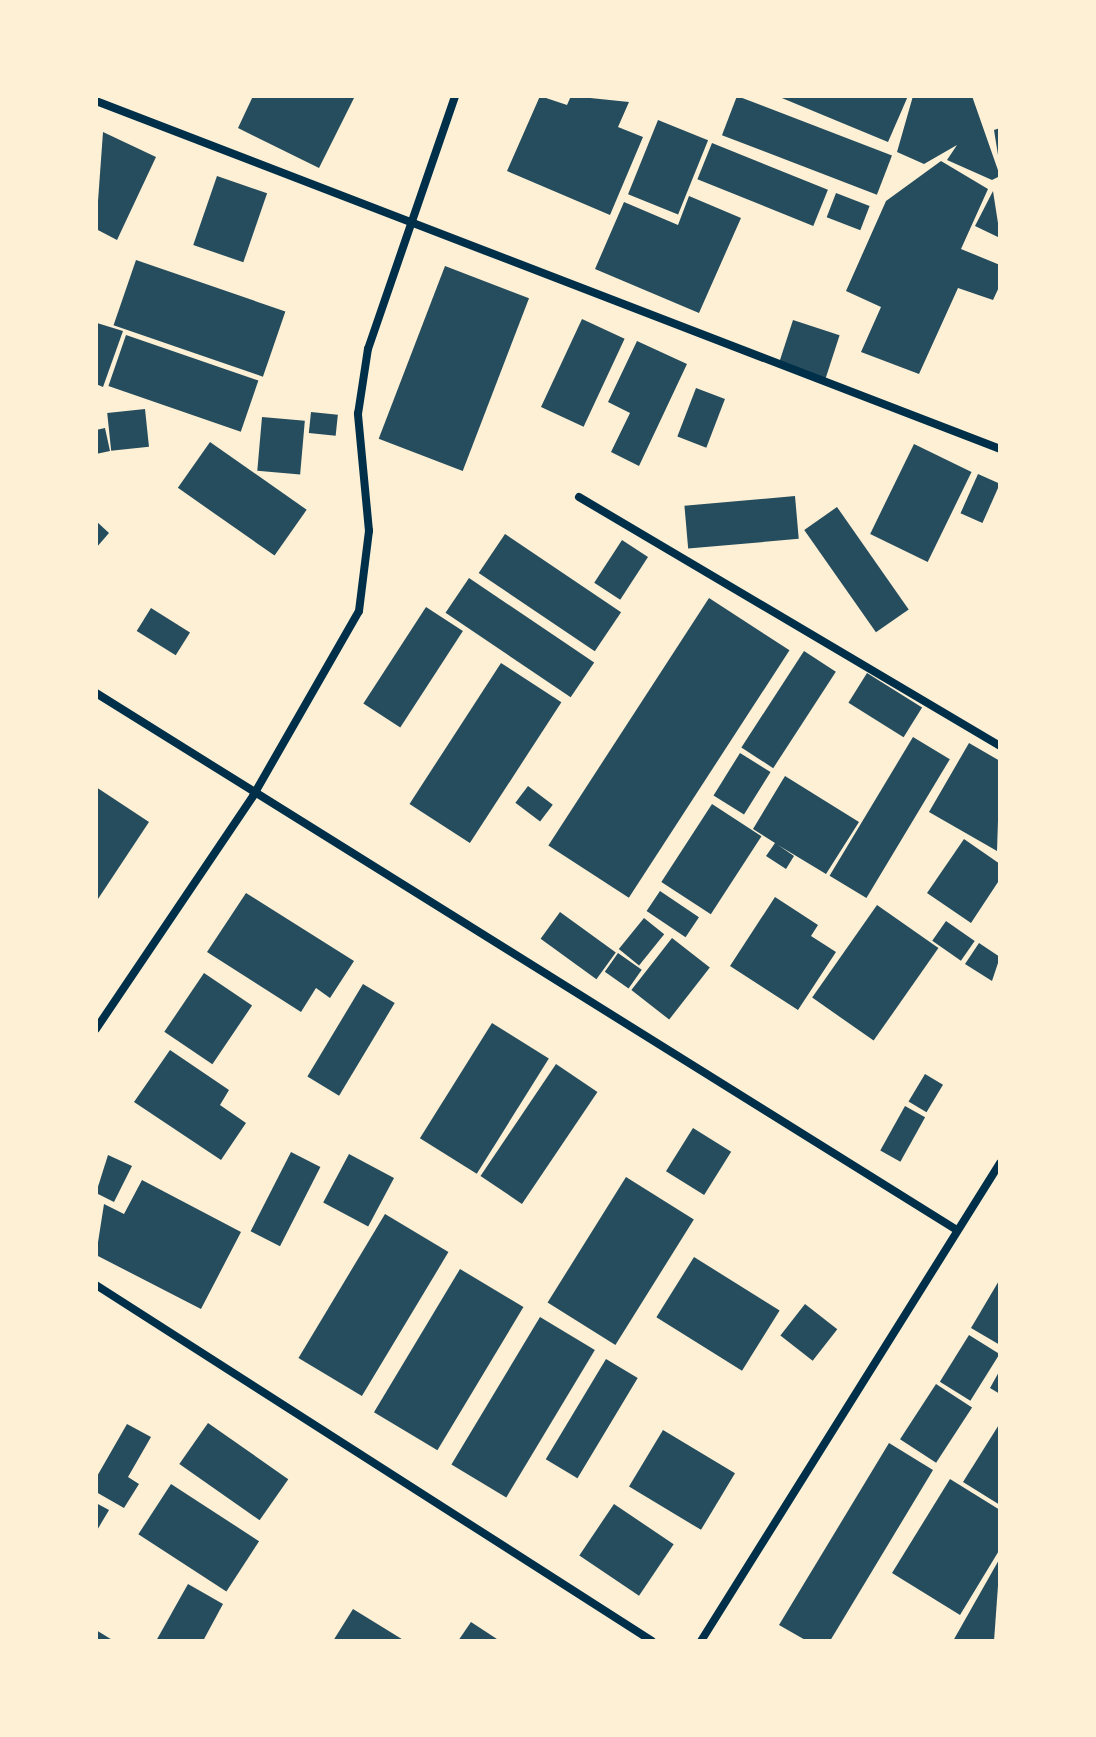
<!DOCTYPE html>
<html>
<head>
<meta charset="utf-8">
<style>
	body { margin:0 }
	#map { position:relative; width:1096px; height:1737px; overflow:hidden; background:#fdf0d5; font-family:Raleway,sans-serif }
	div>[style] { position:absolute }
	.building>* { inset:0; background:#264d5e; transform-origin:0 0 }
	.minor>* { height:8px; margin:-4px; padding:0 4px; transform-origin:4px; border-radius:4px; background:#003049 }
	span { translate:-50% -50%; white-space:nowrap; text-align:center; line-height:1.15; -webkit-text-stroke:8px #fdf0d5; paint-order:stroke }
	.frame { position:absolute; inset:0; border:98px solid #fdf0d5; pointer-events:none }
</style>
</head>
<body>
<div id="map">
	<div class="building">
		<div style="clip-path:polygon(253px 96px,355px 96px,319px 168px,238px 128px)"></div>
		<div style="clip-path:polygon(540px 96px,567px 105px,571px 96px,629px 102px,618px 127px,643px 137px,610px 215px,507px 171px)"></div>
		<div style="left:737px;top:96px;width:166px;height:42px;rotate:21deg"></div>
		<div style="clip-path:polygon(777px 96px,908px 96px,888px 142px)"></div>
		<div style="clip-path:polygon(913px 96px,972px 96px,1000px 176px,992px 180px,947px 160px,957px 145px,924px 164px,897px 152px)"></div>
		<div style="left:658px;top:120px;width:54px;height:80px;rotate:22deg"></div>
		<div style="clip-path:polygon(1000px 128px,1000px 155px,998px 155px,994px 130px)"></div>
		<div style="clip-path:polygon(103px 132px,156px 157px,117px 240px,96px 229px)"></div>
		<div style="left:712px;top:143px;width:125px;height:39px;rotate:22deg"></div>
		<div style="clip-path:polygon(941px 161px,988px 189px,961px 249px,1000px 265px,1000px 285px,993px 300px,958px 288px,919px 374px,861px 352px,881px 307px,846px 291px,886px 201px)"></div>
		<div style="left:217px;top:176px;width:53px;height:73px;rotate:19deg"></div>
		<div style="clip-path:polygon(993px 191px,1000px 236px,1000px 238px,975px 226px)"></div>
		<div style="left:836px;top:193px;width:36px;height:26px;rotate:21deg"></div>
		<div style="clip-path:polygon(689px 196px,741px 218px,699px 313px,595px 269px,624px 202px,678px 225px)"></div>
		<div style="left:136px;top:260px;width:158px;height:69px;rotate:19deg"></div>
		<div style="left:445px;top:266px;width:90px;height:185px;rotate:21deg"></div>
		<div style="left:582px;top:319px;width:47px;height:97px;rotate:25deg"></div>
		<div style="left:793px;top:320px;width:49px;height:46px;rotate:18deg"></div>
		<div style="clip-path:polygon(97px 323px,123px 331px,103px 387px,96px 384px)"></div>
		<div style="left:126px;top:335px;width:140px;height:54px;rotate:19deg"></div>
		<div style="clip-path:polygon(637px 341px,687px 364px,639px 466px,611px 452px,630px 413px,608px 402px)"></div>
		<div style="left:696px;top:388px;width:31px;height:52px;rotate:21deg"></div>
		<div style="left:145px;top:409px;width:38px;height:38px;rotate:84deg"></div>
		<div style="left:311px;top:412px;width:27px;height:21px;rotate:6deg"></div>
		<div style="left:262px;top:417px;width:43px;height:54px;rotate:5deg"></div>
		<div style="clip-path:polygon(105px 428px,110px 451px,96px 454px,96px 430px)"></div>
		<div style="left:210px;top:442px;width:118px;height:56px;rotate:35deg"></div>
		<div style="left:914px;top:444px;width:64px;height:100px;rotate:26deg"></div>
		<div style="left:978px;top:474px;width:24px;height:43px;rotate:24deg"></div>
		<div style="left:795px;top:496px;width:43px;height:111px;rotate:85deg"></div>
		<div style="left:837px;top:507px;width:125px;height:40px;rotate:55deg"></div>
		<div style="clip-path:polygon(96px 521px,109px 533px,96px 548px)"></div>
		<div style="left:505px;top:534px;width:140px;height:47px;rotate:34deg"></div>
		<div style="left:622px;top:540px;width:31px;height:51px;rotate:33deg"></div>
		<div style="left:469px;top:578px;width:151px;height:42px;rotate:34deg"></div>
		<div style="left:709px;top:598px;width:96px;height:295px;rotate:33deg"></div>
		<div style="left:426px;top:607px;width:44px;height:115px;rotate:33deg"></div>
		<div style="left:151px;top:608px;width:46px;height:27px;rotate:32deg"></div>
		<div style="left:804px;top:651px;width:38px;height:115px;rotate:33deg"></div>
		<div style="left:501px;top:663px;width:72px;height:168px;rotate:33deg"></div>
		<div style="left:867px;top:673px;width:65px;height:35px;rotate:32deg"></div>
		<div style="left:913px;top:737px;width:43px;height:162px;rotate:31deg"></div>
		<div style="clip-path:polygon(969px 743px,1000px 761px,997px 851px,929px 812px)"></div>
		<div style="left:740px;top:753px;width:36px;height:50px;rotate:32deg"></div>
		<div style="clip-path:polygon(785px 776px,859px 822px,826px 874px,778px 845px,794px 856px,786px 869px,766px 856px,775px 843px,753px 829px)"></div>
		<div style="left:528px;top:786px;width:31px;height:21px;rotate:37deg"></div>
		<div style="clip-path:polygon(96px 787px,149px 822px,96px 902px)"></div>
		<div style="left:712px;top:804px;width:59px;height:93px;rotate:33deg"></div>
		<div style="clip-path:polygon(964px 839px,1000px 864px,1000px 879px,971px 923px,927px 893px)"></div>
		<div style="left:660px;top:891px;width:47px;height:24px;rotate:34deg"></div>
		<div style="clip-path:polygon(246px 893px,354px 961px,330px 998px,316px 988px,301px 1012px,207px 952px)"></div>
		<div style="clip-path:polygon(775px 897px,818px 925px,811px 936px,836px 952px,798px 1010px,730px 966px)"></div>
		<div style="left:877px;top:905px;width:75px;height:113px;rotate:35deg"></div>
		<div style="left:560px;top:912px;width:69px;height:33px;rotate:36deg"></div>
		<div style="left:644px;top:918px;width:26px;height:40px;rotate:39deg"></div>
		<div style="left:946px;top:921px;width:35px;height:24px;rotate:35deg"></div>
		<div style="left:672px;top:938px;width:48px;height:66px;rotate:38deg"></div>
		<div style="clip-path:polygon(979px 943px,1000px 957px,992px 981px,965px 964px)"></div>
		<div style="left:618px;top:953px;width:29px;height:23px;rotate:35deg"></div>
		<div style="left:204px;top:973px;width:58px;height:71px;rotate:34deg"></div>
		<div style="left:363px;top:984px;width:37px;height:108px;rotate:31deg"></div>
		<div style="left:492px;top:1023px;width:67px;height:136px;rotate:32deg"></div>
		<div style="clip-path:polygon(170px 1050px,229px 1090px,220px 1105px,246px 1123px,221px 1160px,134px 1102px)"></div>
		<div style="left:556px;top:1064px;width:50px;height:135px;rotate:34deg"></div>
		<div style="left:925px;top:1074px;width:21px;height:32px;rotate:31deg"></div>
		<div style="left:905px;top:1106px;width:23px;height:51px;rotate:29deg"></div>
		<div style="left:693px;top:1128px;width:45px;height:51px;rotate:32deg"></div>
		<div style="left:291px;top:1152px;width:33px;height:89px;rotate:27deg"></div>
		<div style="left:349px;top:1154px;width:51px;height:55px;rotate:28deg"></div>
		<div style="clip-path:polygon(108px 1155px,132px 1166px,114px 1202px,96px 1193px)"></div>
		<div style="left:626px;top:1177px;width:80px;height:148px;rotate:32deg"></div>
		<div style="clip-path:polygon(142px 1180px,241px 1232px,201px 1309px,96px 1255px,104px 1204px,124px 1214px)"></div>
		<div style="left:385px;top:1214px;width:74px;height:168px;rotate:31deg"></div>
		<div style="left:694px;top:1257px;width:101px;height:71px;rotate:32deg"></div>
		<div style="left:460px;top:1269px;width:74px;height:167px;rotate:31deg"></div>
		<div style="clip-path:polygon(1000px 1279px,1000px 1345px,971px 1328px)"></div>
		<div style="left:805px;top:1304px;width:41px;height:40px;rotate:38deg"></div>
		<div style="left:540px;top:1317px;width:64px;height:172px;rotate:31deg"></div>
		<div style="left:969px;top:1335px;width:36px;height:55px;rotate:32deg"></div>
		<div style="left:606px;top:1359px;width:37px;height:117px;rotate:31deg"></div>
		<div style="clip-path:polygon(1000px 1370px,1000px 1394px,990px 1388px)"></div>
		<div style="left:936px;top:1384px;width:43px;height:66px;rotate:33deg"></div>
		<div style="left:208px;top:1423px;width:98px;height:50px;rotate:35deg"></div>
		<div style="clip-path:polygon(1000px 1423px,1000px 1505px,963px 1482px)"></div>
		<div style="clip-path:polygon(127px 1424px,151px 1437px,128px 1477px,139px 1484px,124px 1508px,96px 1492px,96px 1478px)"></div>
		<div style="left:663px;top:1430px;width:84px;height:66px;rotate:31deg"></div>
		<div style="clip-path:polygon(889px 1443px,933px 1470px,830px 1641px,807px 1641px,779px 1625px)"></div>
		<div style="clip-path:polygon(950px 1479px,1000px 1510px,1000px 1549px,960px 1615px,892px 1573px)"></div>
		<div style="left:171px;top:1484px;width:105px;height:60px;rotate:33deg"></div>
		<div style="clip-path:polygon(96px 1503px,109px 1510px,96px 1532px)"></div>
		<div style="left:614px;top:1504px;width:72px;height:62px;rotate:34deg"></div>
		<div style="clip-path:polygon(1000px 1558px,994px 1641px,953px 1641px)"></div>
		<div style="clip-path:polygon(188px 1584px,223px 1604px,203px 1641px,156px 1641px)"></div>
		<div style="clip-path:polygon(353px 1609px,405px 1641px,333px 1641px)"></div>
		<div style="clip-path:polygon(471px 1622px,500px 1641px,458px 1641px)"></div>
		<div style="clip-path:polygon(96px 1630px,114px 1641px,96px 1641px)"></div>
	</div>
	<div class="minor">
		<div style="left:96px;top:101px;width:969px;rotate:21.05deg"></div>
		<div style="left:579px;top:497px;width:489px;rotate:30.6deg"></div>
		<div style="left:96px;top:693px;width:1013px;rotate:31.96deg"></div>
		<div style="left:96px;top:1029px;width:281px;rotate:-56deg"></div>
		<div style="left:253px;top:796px;width:213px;rotate:-60.2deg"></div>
		<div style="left:359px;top:611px;width:81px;rotate:-82.9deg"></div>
		<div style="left:369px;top:531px;width:118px;rotate:-95.4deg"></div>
		<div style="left:358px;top:414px;width:66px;rotate:-81.3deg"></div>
		<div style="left:368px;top:349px;width:268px;rotate:-71deg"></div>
		<div style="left:96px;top:1285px;width:660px;rotate:32.63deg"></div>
		<div style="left:701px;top:1641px;width:564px;rotate:-57.97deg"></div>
	</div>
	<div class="frame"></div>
</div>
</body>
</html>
